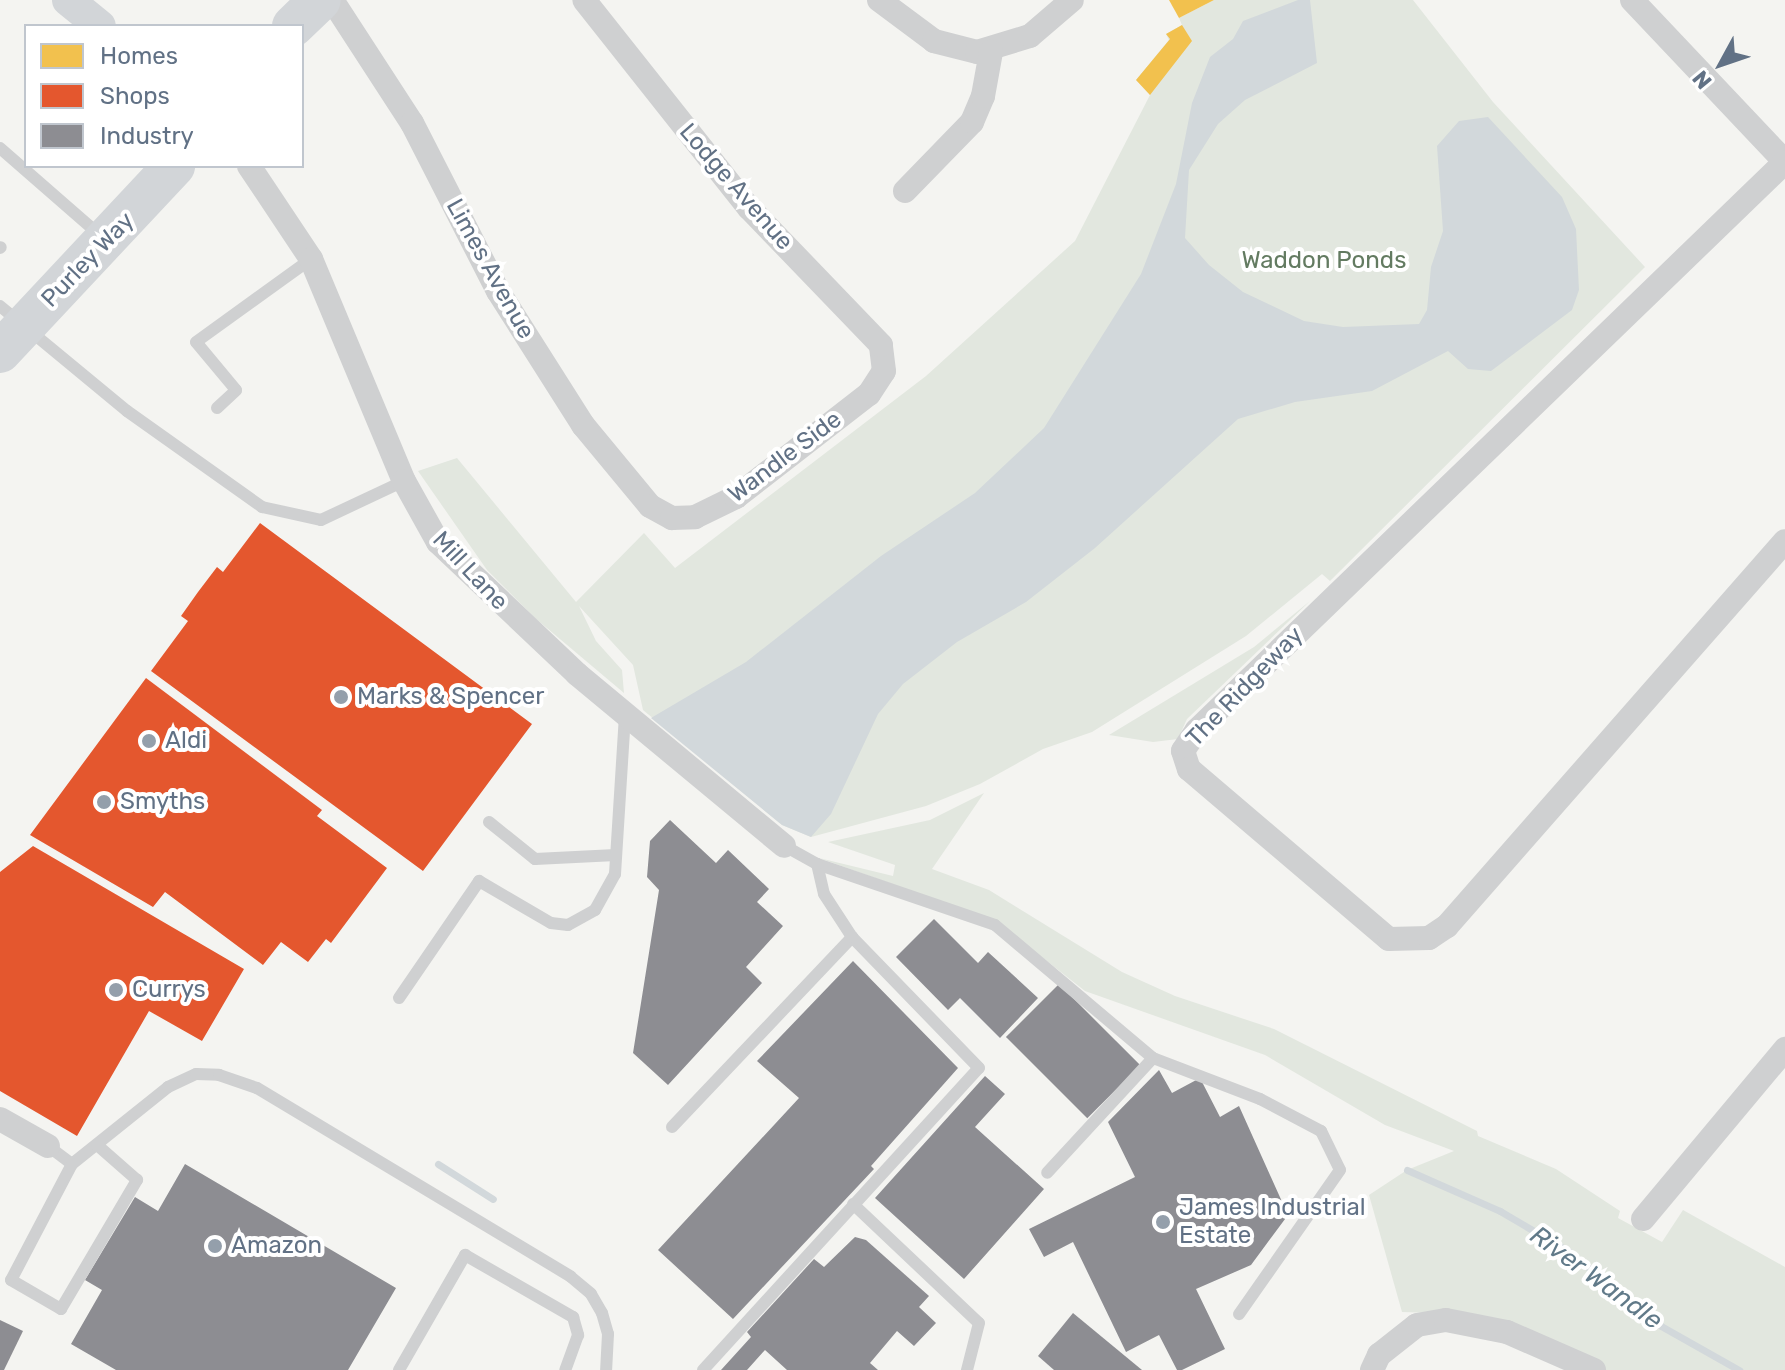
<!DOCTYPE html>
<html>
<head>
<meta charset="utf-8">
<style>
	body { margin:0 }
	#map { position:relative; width:1785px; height:1370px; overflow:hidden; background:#f4f4f1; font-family:Rubik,sans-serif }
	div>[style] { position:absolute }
	.green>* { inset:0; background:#e2e7df }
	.water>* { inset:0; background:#d2d8db }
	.homes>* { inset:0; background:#f2c14e }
	.shops>* { inset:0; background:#e4572e }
	.industry>* { inset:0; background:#8d8d92; transform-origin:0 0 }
	.stream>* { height:7px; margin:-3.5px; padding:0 3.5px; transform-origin:3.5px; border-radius:3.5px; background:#d2d8db }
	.lane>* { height:12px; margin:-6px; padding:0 6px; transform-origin:6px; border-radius:6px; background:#cfd0d1 }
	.street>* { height:24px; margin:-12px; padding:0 12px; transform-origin:12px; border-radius:12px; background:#cfd0d1 }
	.secondary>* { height:32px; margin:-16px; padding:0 16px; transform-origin:16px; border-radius:16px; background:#d2d5d8 }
	.highway>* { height:42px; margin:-21px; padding:0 21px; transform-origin:21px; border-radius:21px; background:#d2d5d8 }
	.dots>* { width:22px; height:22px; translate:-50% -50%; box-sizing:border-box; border:4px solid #fff; border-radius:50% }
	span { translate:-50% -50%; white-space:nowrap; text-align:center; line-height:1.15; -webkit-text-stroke:8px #fff; paint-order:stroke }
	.street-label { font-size:24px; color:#617185 }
	.park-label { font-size:24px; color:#637b61 }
	.poi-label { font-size:24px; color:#617185 }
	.left { translate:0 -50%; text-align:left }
	.water-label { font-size:26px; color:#617a89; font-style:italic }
	.legend { position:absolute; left:24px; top:24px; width:280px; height:144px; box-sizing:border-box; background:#fff; border:2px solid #c0c6ce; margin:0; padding:10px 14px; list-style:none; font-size:24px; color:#617185 }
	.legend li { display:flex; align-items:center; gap:16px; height:40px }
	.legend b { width:40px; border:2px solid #c0c6ce }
	.north { position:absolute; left:1681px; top:24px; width:80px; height:80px; -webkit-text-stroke:6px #fff; paint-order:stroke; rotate:230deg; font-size:22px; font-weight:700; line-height:32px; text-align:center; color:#617185 }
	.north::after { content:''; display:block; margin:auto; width:28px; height:36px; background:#617185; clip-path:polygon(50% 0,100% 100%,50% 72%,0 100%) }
</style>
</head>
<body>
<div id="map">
	<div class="green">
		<div style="clip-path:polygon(1214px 0,1413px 0,1493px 102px,1645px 267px,1330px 581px,1322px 574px,1246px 636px,1092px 732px,1043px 749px,980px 784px,926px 806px,811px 837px,782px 825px,643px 710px,633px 665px,579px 606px,596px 641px,622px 670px,624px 693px,535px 618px,487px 570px,418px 471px,457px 458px,576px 602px,644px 533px,675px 568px,926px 376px,1075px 241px,1150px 95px,1136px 80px,1169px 40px,1166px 34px,1182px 25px,1179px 18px)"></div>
		<div style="clip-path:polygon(1310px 601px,1187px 719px,1178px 739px,1153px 742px,1109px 735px,1254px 647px)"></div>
		<div style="clip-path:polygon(984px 793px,932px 869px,989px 890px,1122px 972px,1175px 996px,1274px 1029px,1477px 1131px,1478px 1136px,1556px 1169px,1620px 1211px,1618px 1218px,1662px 1242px,1683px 1210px,1785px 1267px,1785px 1370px,1600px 1370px,1468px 1314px,1402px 1312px,1369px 1195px,1407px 1170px,1454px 1151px,1385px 1125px,1265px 1055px,1085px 991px,996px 921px,819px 858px,893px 876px,895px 865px,828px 842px,930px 820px)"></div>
	</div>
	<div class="water">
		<div style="clip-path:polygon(1298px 0,1310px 0,1317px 63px,1245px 100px,1218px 124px,1189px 170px,1185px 238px,1209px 265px,1243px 292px,1304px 321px,1343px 327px,1419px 324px,1427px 310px,1431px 267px,1443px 231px,1437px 146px,1459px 121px,1488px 117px,1562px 197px,1576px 229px,1579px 290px,1572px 310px,1491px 371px,1468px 369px,1448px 351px,1372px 391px,1295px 402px,1238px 419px,1095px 548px,1026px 602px,957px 642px,903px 684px,878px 714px,831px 814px,811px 837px,782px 825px,651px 718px,746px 662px,881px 556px,975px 493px,1044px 428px,1141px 274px,1176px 184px,1192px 103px,1210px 57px,1233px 39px,1243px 21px)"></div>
	</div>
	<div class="homes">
		<div style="clip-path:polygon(1169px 0,1214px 0,1179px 18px)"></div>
		<div style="clip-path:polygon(1182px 25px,1192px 41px,1150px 95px,1136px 80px,1170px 39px,1166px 34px)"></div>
	</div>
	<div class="shops">
		<div style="clip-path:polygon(260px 523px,532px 724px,423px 871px,151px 671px,188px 621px,181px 616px,198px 592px,217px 567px,223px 572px)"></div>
		<div style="clip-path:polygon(146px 678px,322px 810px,317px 816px,387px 868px,331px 943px,326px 939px,308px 962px,281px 942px,263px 965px,165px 892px,153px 907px,30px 835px)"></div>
		<div style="clip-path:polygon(33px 846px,244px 969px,202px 1041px,149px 1011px,77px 1136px,0 1091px,0 872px)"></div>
	</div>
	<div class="industry">
		<div style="clip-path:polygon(670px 820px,716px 863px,728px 850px,769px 889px,757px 902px,783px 926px,746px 967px,762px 983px,668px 1085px,633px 1053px,659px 890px,647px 877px,650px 841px)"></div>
		<div style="clip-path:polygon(934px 919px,978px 963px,988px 952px,1038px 998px,1000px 1038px,960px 998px,948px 1010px,896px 957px)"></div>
		<div style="clip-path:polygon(853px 961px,958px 1068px,871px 1166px,874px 1169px,733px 1319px,658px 1250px,799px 1098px,757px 1061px)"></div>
		<div style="left:1059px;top:984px;width:115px;height:75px;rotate:45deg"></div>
		<div style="clip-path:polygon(1159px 1070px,1172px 1093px,1200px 1078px,1220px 1117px,1239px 1106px,1288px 1215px,1251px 1265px,1196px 1289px,1225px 1349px,1182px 1370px,1177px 1370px,1159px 1335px,1126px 1352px,1073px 1242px,1044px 1257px,1029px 1229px,1135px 1177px,1108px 1122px)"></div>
		<div style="clip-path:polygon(985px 1076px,1005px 1094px,975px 1127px,1044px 1189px,964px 1279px,875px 1198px)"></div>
		<div style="clip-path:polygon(185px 1164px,396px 1288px,348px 1370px,116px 1370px,71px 1344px,102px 1290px,85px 1280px,135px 1197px,158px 1211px)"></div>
		<div style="clip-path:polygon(855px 1237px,866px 1240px,929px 1296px,919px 1307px,936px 1323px,914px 1346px,897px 1331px,870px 1363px,878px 1370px,787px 1370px,765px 1350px,747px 1370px,721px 1370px,751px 1337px,747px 1332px,814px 1259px,824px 1267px)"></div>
		<div style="clip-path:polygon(1073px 1313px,1142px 1370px,1054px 1370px,1038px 1356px)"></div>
		<div style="clip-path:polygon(0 1320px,23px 1331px,4px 1370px,0 1370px)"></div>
	</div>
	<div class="stream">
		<div style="left:438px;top:1164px;width:65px;rotate:32.5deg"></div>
		<div style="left:1407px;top:1170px;width:102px;rotate:23.8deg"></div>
		<div style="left:1500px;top:1211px;width:79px;rotate:30.5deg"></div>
		<div style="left:1568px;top:1251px;width:119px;rotate:38.9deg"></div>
		<div style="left:1661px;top:1326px;width:90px;rotate:29.4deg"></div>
	</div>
	<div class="lane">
		<div style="left:0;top:148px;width:135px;rotate:41.1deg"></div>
		<div style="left:0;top:248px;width:1px;rotate:-45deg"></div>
		<div style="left:0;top:306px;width:165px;rotate:39.6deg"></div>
		<div style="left:127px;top:411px;width:166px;rotate:35.4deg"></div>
		<div style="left:262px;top:507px;width:60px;rotate:12.4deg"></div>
		<div style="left:321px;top:520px;width:92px;rotate:-25.2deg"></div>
		<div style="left:217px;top:408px;width:26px;rotate:-43deg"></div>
		<div style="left:236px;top:390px;width:62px;rotate:-129.8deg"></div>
		<div style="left:196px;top:342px;width:142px;rotate:-35.8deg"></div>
		<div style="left:489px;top:822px;width:59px;rotate:38.8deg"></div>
		<div style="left:535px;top:859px;width:81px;rotate:-2.8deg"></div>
		<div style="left:817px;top:864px;width:188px;rotate:18.9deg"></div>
		<div style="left:995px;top:925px;width:207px;rotate:40.1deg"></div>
		<div style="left:1153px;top:1058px;width:156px;rotate:132.7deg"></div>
		<div style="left:399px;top:998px;width:142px;rotate:-55.6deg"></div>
		<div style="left:479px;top:881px;width:83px;rotate:30.3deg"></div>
		<div style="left:551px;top:923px;width:17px;rotate:7deg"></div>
		<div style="left:568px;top:925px;width:31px;rotate:-29deg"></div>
		<div style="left:595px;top:910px;width:41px;rotate:-60.9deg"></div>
		<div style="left:615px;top:874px;width:159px;rotate:-86.4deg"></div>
		<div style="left:1153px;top:1058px;width:115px;rotate:21deg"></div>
		<div style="left:1260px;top:1099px;width:69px;rotate:27.7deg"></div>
		<div style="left:1321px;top:1131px;width:43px;rotate:64deg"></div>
		<div style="left:1340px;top:1170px;width:176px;rotate:125deg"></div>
		<div style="left:672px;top:1127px;width:262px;rotate:-46.5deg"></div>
		<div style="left:48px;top:1146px;width:30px;rotate:37deg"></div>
		<div style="left:72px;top:1164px;width:123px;rotate:-38.7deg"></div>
		<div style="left:168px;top:1087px;width:31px;rotate:-25deg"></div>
		<div style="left:196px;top:1074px;width:23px;rotate:2deg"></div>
		<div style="left:219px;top:1075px;width:40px;rotate:18.9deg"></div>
		<div style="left:257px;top:1088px;width:366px;rotate:31deg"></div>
		<div style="left:571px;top:1277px;width:26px;rotate:40deg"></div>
		<div style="left:591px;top:1294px;width:22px;rotate:60deg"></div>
		<div style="left:602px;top:1313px;width:22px;rotate:74deg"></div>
		<div style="left:608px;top:1334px;width:36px;rotate:93deg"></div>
		<div style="left:72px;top:1164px;width:131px;rotate:117.7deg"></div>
		<div style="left:11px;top:1280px;width:58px;rotate:30.1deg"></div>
		<div style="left:61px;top:1309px;width:150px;rotate:-59.5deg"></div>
		<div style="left:137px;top:1180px;width:53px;rotate:-138.8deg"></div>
		<div style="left:853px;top:1204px;width:173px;rotate:43.4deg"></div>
		<div style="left:979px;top:1323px;width:49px;rotate:104.3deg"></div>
		<div style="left:399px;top:1370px;width:133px;rotate:-60.1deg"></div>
		<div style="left:465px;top:1255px;width:125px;rotate:29.9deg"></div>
		<div style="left:573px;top:1317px;width:19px;rotate:74deg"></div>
		<div style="left:578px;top:1335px;width:37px;rotate:110deg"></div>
		<div style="left:703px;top:1370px;width:409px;rotate:-47.6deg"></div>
		<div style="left:979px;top:1068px;width:182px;rotate:-134.1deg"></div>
		<div style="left:852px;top:937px;width:51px;rotate:-123.1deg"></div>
		<div style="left:824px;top:894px;width:31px;rotate:-103deg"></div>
		<div style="left:817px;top:864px;width:38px;rotate:-151deg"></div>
	</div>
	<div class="street">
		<div style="left:332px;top:0;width:147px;rotate:57deg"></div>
		<div style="left:412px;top:123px;width:189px;rotate:62.9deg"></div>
		<div style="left:498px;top:291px;width:159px;rotate:57.6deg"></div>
		<div style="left:583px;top:425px;width:105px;rotate:50.4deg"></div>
		<div style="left:650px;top:506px;width:25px;rotate:29deg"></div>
		<div style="left:672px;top:518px;width:23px;rotate:-2deg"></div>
		<div style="left:695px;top:517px;width:46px;rotate:-26deg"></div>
		<div style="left:736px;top:497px;width:168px;rotate:-37.8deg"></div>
		<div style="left:869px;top:394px;width:27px;rotate:-57deg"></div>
		<div style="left:884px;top:371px;width:26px;rotate:-97deg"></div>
		<div style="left:881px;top:345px;width:190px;rotate:-133.9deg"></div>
		<div style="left:749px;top:208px;width:265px;rotate:-128.4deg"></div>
		<div style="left:879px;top:0;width:69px;rotate:36.7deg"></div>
		<div style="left:934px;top:41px;width:44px;rotate:14.3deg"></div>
		<div style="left:977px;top:52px;width:55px;rotate:-16.8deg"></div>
		<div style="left:1030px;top:36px;width:55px;rotate:-40.6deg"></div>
		<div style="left:1632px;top:0;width:223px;rotate:46.6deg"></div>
		<div style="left:1785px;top:162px;width:818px;rotate:135.99deg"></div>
		<div style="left:1197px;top:730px;width:25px;rotate:124deg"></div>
		<div style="left:1183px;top:751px;width:19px;rotate:72deg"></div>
		<div style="left:1189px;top:769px;width:262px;rotate:40.4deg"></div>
		<div style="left:1389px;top:939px;width:40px;rotate:-1.4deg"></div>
		<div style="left:1429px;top:938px;width:22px;rotate:-34deg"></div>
		<div style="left:1447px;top:926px;width:512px;rotate:-48.72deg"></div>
		<div style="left:249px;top:166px;width:112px;rotate:56.3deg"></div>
		<div style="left:311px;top:259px;width:241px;rotate:67.3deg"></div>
		<div style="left:404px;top:481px;width:70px;rotate:60.9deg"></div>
		<div style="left:438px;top:542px;width:192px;rotate:43.5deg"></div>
		<div style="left:577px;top:674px;width:269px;rotate:39.7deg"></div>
		<div style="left:905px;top:191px;width:96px;rotate:-45.8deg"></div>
		<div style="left:972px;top:122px;width:28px;rotate:-67deg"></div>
		<div style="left:983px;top:96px;width:45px;rotate:-79.7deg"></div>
		<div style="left:0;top:1119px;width:55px;rotate:29.4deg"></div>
		<div style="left:1643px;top:1219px;width:222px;rotate:-50.1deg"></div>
		<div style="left:1372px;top:1370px;width:17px;rotate:-65deg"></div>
		<div style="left:1379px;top:1355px;width:48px;rotate:-38.3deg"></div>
		<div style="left:1417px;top:1325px;width:29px;rotate:-10deg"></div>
		<div style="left:1446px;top:1320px;width:62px;rotate:11.1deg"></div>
		<div style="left:1507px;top:1332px;width:95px;rotate:23.6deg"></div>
	</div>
	<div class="secondary">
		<div style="left:68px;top:0;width:41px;rotate:39.1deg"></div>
	</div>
	<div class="highway">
		<div style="left:293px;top:26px;width:37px;rotate:-44deg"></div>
		<div style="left:0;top:352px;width:255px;rotate:-46.9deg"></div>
	</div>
	<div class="dots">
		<div style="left:341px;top:697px;background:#949fab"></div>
		<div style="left:149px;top:741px;background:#949fab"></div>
		<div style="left:104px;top:802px;background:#949fab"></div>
		<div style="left:116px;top:990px;background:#949fab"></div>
		<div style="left:1163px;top:1222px;background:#949fab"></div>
		<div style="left:215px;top:1246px;background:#949fab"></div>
	</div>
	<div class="street-label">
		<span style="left:736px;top:187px;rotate:49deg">Lodge Avenue</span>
		<span style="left:88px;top:260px;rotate:-46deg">Purley Way</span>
		<span style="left:490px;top:269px;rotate:61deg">Limes Avenue</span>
		<span style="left:785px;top:457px;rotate:-37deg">Wandle Side</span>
		<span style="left:470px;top:571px;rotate:47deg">Mill Lane</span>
		<span style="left:1245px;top:687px;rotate:-46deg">The Ridgeway</span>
	</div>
	<div class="park-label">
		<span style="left:1324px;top:261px">Waddon Ponds</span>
	</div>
	<div class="poi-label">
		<span class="left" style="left:357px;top:697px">Marks &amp; Spencer</span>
		<span class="left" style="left:165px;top:741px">Aldi</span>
		<span class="left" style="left:120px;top:802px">Smyths</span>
		<span class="left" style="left:132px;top:990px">Currys</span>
		<span class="left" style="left:1179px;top:1222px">James Industrial<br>Estate</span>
		<span class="left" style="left:231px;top:1246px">Amazon</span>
	</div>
	<div class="water-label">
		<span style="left:1596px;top:1278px;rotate:36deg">River Wandle</span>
	</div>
	<ul class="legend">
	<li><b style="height:22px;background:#f2c14e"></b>Homes</li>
	<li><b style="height:22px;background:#e4572e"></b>Shops</li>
	<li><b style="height:22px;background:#8d8d92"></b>Industry</li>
	</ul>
	<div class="north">N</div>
</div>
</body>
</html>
